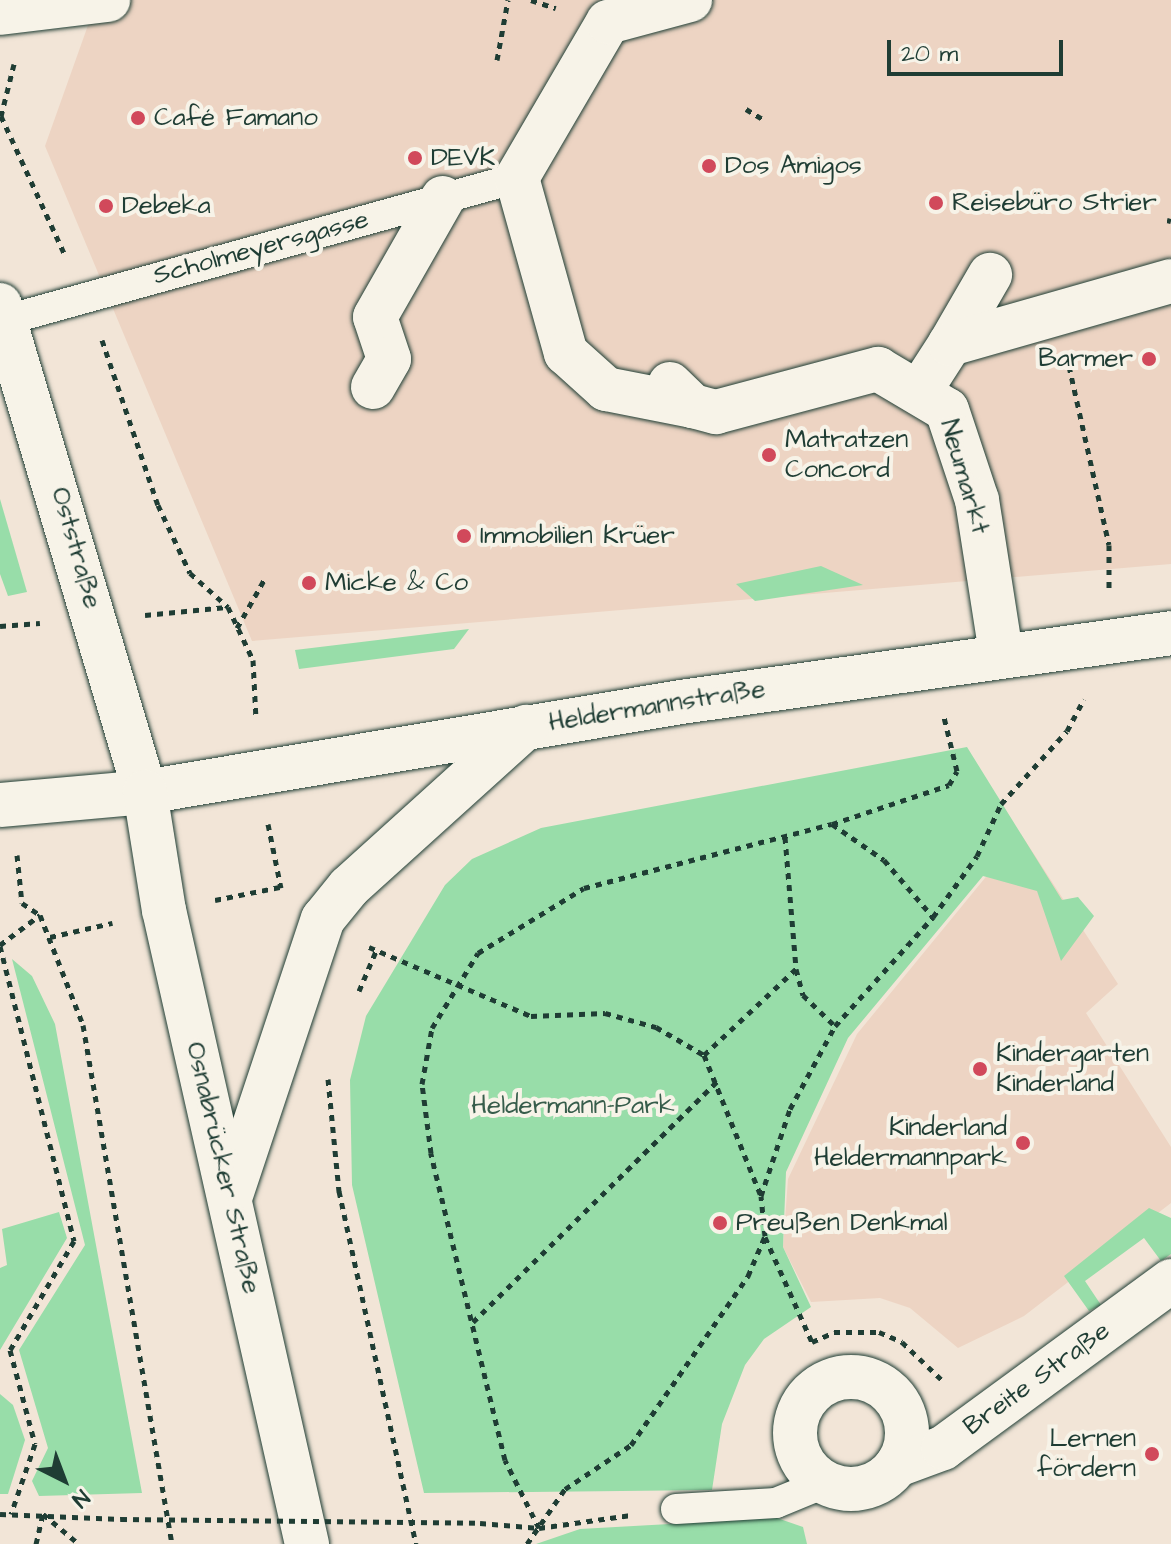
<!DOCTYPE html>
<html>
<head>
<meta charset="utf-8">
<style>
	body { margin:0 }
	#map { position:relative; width:1171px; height:1544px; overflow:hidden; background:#f2e5d7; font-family:"Architects Daughter",sans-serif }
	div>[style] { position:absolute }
	.built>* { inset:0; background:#edd4c3 }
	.green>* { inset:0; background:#98dda9 }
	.path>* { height:5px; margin-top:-2.5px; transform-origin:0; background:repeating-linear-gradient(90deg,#1f3d34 0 6px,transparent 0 12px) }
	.roads { filter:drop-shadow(0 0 2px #1f3d34) drop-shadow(0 0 2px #1f3d34) }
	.lane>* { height:30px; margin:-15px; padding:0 15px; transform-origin:15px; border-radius:15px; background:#f7f3e8 }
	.street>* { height:44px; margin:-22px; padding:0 22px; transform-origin:22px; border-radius:22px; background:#f7f3e8 }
	.street>.ring { margin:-22px; padding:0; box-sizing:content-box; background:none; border:44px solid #f7f3e8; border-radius:50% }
	.secondary>* { height:44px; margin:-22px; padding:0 22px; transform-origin:22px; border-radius:22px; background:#f7f3e8 }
	.path-bridge>* { height:5px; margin-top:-2.5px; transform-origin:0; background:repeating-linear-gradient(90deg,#1f3d34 0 6px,transparent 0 12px) }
	.dots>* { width:22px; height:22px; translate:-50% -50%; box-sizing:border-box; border:4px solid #f7f3e8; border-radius:50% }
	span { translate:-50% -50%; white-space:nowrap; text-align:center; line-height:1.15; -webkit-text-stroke:8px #f7f3e8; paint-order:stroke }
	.poi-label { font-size:26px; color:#1f3d34 }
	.left { translate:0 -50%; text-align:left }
	.right { translate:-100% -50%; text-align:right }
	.street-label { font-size:26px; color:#1f3d34 }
	.park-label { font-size:26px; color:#375d4b }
	.north { position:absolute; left:24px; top:1440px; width:80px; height:80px; -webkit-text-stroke:6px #f7f3e8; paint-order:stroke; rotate:138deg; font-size:22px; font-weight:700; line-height:32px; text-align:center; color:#1f3d34 }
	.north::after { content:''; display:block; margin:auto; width:28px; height:36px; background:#1f3d34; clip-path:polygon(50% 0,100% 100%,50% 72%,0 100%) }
	.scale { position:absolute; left:887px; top:40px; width:176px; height:36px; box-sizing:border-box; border:4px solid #1f3d34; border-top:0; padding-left:10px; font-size:24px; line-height:28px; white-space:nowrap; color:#1f3d34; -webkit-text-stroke:6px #f7f3e8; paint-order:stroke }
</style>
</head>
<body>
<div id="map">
	<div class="built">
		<div style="clip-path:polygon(97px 0,1171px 0,1171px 564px,252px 641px,45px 146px)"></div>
		<div style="clip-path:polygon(1021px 834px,1118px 984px,1086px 1013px,1171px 1147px,1171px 1203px,1024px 1316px,958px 1348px,910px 1308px,880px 1298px,811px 1302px,783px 1247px,788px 1179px,857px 1034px)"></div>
	</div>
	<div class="green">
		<div style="clip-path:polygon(0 499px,27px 592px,8px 596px,0 574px)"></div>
		<div style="clip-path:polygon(821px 566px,863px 585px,755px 601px,736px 584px)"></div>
		<div style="clip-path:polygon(469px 629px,454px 649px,299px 669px,295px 650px)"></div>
		<div style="clip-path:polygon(967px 747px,1062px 900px,1078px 897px,1094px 916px,1061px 961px,1037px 891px,983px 876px,848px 1038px,786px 1172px,783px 1247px,811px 1307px,764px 1339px,745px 1365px,722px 1424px,712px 1490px,424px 1493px,352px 1185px,350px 1080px,366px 1016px,445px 885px,472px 859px,541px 828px)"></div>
		<div style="clip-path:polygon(12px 959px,32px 976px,55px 1024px,142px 1493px,39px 1496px,32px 1481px,48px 1448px,19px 1350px,85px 1245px)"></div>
		<div style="clip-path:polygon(1149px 1208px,1171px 1218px,1171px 1254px,1161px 1261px,1144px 1238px,1085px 1281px,1101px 1305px,1089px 1311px,1064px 1276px)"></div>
		<div style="clip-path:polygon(59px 1212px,67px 1238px,0 1350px,0 1268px,7px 1265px,2px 1229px)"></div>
		<div style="clip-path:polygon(0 1394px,13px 1405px,25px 1440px,8px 1494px,0 1494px)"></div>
		<div style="clip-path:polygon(777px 1518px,803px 1527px,807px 1544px,536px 1544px,580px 1529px)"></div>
	</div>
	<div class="path">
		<div style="left:531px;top:0;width:26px;rotate:18deg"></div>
		<div style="left:497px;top:60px;width:61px;rotate:-79.6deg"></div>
		<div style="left:14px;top:64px;width:54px;rotate:104deg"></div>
		<div style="left:1px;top:116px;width:155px;rotate:65.3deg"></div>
		<div style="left:746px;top:109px;width:23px;rotate:31deg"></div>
		<div style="left:1167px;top:220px;width:4px;rotate:14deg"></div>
		<div style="left:102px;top:340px;width:174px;rotate:71.3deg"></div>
		<div style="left:158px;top:505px;width:75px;rotate:64.8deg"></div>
		<div style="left:190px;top:573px;width:51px;rotate:41.8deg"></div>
		<div style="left:228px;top:607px;width:59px;rotate:64.7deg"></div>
		<div style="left:253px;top:660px;width:59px;rotate:87.1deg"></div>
		<div style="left:1069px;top:366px;width:183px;rotate:77.4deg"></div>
		<div style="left:1109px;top:545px;width:43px;rotate:90deg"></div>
		<div style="left:145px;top:615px;width:82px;rotate:-5.6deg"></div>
		<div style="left:0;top:626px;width:40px;rotate:-4.3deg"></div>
		<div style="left:237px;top:628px;width:55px;rotate:-60.6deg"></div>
		<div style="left:268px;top:824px;width:65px;rotate:78.5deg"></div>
		<div style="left:832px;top:824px;width:63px;rotate:34.7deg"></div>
		<div style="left:884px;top:860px;width:75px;rotate:49.3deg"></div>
		<div style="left:785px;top:837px;width:132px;rotate:85.2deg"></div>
		<div style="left:796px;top:969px;width:27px;rotate:75deg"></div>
		<div style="left:803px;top:995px;width:45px;rotate:44.1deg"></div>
		<div style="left:17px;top:855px;width:48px;rotate:84.1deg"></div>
		<div style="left:22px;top:903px;width:22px;rotate:34deg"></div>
		<div style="left:40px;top:915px;width:118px;rotate:68.6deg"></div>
		<div style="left:83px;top:1025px;width:527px;rotate:80.27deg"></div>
		<div style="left:215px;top:900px;width:66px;rotate:-11.3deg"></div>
		<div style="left:50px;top:937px;width:64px;rotate:-12.7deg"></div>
		<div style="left:0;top:945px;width:50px;rotate:-36.9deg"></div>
		<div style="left:0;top:946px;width:304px;rotate:75.9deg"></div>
		<div style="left:74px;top:1241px;width:126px;rotate:120.4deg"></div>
		<div style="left:10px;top:1350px;width:97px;rotate:75.1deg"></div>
		<div style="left:35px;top:1444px;width:74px;rotate:108.9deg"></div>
		<div style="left:369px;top:947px;width:176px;rotate:23.1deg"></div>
		<div style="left:531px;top:1016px;width:74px;rotate:-2.3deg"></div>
		<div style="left:605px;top:1013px;width:53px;rotate:15.4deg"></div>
		<div style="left:656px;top:1027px;width:56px;rotate:30.3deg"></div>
		<div style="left:704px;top:1055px;width:152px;rotate:68deg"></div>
		<div style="left:359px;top:991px;width:43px;rotate:-67deg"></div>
		<div style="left:704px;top:1055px;width:126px;rotate:-43.1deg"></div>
		<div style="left:328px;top:1079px;width:113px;rotate:84.4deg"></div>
		<div style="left:339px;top:1191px;width:361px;rotate:77.7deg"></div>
		<div style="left:765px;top:1237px;width:115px;rotate:65.9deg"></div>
		<div style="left:812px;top:1342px;width:24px;rotate:-24deg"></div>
		<div style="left:834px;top:1332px;width:45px"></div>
		<div style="left:879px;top:1332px;width:25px;rotate:23deg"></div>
		<div style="left:902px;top:1342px;width:57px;rotate:43.6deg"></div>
		<div style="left:473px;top:1322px;width:343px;rotate:-44.6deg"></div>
		<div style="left:0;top:1514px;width:121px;rotate:2.4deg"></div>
		<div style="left:43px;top:1514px;width:47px;rotate:39.8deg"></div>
		<div style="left:480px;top:1523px;width:59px;rotate:4.8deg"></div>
		<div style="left:539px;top:1528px;width:93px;rotate:-8deg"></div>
		<div style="left:539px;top:1528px;width:76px;rotate:-116.6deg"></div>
		<div style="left:505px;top:1460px;width:316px;rotate:-103.6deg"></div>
		<div style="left:431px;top:1153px;width:70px;rotate:-97.4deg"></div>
		<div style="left:422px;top:1084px;width:57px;rotate:-79.9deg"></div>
		<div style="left:432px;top:1028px;width:88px;rotate:-58.5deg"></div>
		<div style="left:478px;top:953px;width:124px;rotate:-31.5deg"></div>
		<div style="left:584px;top:888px;width:256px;rotate:-14.5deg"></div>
		<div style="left:832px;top:824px;width:123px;rotate:-18.4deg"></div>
		<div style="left:949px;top:785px;width:16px;rotate:-60deg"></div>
		<div style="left:957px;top:771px;width:56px;rotate:-103.5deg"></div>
		<div style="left:36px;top:1544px;width:31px;rotate:-77deg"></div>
		<div style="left:527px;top:1544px;width:67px;rotate:-55.4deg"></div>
		<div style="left:565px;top:1489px;width:79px;rotate:-33.7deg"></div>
		<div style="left:631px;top:1445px;width:206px;rotate:-55.3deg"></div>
		<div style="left:748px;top:1276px;width:43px;rotate:-67deg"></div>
		<div style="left:765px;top:1236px;width:40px;rotate:-95.7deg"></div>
		<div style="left:761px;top:1196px;width:92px;rotate:-71.6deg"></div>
		<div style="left:790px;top:1109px;width:94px;rotate:-61.5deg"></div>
		<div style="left:835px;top:1026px;width:147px;rotate:-48deg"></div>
		<div style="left:933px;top:917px;width:75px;rotate:-54.2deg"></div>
		<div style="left:977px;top:856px;width:57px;rotate:-65.2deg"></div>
		<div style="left:1001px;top:804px;width:98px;rotate:-47.9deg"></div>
		<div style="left:1067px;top:731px;width:36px;rotate:-62deg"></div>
	</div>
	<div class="roads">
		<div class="lane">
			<div style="left:6px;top:320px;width:530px;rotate:-15.53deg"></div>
			<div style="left:676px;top:1509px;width:100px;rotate:-3.4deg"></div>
			<div style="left:776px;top:1503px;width:53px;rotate:-22.2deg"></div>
		</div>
		<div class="street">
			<div style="left:0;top:13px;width:109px;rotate:-6.9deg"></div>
			<div style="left:608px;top:22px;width:181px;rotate:120.3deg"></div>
			<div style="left:517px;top:178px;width:182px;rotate:74.4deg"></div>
			<div style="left:566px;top:353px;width:54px;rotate:42deg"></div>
			<div style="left:606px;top:389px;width:89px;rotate:11.1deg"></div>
			<div style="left:608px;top:22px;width:85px;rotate:-15deg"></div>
			<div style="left:950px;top:344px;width:80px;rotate:-59.9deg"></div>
			<div style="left:670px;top:384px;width:32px;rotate:44deg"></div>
			<div style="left:693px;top:406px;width:24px;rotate:15deg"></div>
			<div style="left:716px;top:412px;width:168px;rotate:-14.9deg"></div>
			<div style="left:878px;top:369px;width:80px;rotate:30.7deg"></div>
			<div style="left:947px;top:410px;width:95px;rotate:71.6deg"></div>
			<div style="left:977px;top:500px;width:155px;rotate:81.1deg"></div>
			<div style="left:373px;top:387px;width:32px;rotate:-60deg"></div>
			<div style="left:389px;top:359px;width:44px;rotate:-108.4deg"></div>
			<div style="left:375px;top:317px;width:137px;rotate:-60.3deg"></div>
			<div style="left:921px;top:389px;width:54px;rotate:-57.2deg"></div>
			<div style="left:950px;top:344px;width:230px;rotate:-15.9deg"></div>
			<div style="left:0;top:805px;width:146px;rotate:-5.1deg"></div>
			<div style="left:145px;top:792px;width:544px;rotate:-9.53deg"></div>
			<div style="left:681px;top:702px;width:495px;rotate:-8deg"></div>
			<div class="ring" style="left:795px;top:1377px;width:68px;height:68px"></div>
			<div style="left:897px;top:1465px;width:49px;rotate:-20.3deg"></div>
			<div style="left:943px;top:1448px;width:283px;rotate:-36.2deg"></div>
		</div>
		<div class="secondary">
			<div style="left:0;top:305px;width:508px;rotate:73.42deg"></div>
			<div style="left:145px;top:792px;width:120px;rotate:80.9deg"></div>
			<div style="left:164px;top:910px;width:650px;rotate:77.29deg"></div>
			<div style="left:230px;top:1198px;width:294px;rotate:-71.6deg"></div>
			<div style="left:323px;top:919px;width:41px;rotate:-50.9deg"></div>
			<div style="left:349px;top:887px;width:239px;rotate:-42.1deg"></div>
		</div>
	</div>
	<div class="path-bridge">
		<div style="left:121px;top:1519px;width:359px;rotate:0.6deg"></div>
	</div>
	<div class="dots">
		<div style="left:138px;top:118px;background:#d1495b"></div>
		<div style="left:415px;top:158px;background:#d1495b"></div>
		<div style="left:709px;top:166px;background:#d1495b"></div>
		<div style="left:936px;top:203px;background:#d1495b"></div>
		<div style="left:106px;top:206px;background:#d1495b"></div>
		<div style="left:1149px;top:359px;background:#d1495b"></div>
		<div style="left:769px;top:455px;background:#d1495b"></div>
		<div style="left:464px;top:536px;background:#d1495b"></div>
		<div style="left:309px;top:583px;background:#d1495b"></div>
		<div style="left:980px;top:1069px;background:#d1495b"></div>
		<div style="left:1023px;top:1143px;background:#d1495b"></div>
		<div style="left:720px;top:1223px;background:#d1495b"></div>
		<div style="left:1152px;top:1454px;background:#d1495b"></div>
	</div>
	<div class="poi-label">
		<span class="left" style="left:154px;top:118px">Café Famano</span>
		<span class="left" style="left:431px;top:158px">DEVK</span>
		<span class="left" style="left:725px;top:166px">Dos Amigos</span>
		<span class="left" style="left:952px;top:203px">Reisebüro Strier</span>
		<span class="left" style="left:122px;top:206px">Debeka</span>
		<span class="right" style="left:1133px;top:359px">Barmer</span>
		<span class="left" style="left:785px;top:455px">Matratzen<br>Concord</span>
		<span class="left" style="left:480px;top:536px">Immobilien Krüer</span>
		<span class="left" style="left:325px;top:583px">Micke &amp; Co</span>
		<span class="left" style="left:996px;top:1069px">Kindergarten<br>Kinderland</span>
		<span class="right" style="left:1007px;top:1143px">Kinderland<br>Heldermannpark</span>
		<span class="left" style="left:736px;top:1223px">Preußen Denkmal</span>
		<span class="right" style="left:1136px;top:1454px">Lernen<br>fördern</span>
	</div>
	<div class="street-label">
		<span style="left:261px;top:248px;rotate:-15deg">Scholmeyersgasse</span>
		<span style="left:964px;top:477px;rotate:74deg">Neumarkt</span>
		<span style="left:76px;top:548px;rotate:74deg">Oststraße</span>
		<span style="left:657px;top:706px;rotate:-9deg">Heldermannstraße</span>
		<span style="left:223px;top:1168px;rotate:77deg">Osnabrücker Straße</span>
		<span style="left:1037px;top:1379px;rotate:-36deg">Breite Straße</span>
	</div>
	<div class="park-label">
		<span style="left:573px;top:1106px">Heldermann-Park</span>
	</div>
	<div class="north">N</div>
	<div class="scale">20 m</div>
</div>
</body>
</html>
